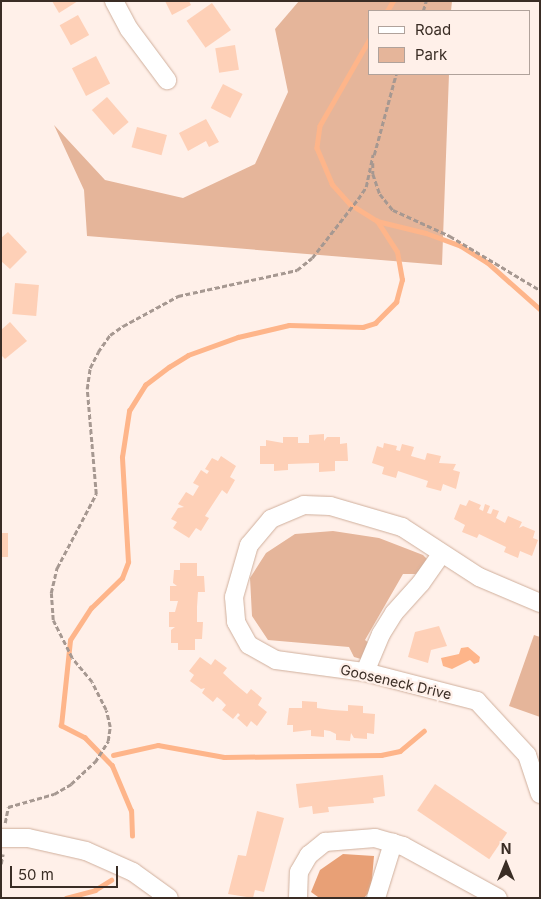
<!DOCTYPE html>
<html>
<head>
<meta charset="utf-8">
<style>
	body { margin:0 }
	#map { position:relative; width:541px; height:899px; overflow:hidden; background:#fff0e9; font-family:Inter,sans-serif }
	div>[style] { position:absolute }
	.green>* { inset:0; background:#e5b59a }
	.forest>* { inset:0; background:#e8a076 }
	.water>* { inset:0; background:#feb58a }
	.stream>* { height:4.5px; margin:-2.25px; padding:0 2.25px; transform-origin:2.25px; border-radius:2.25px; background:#feb58a }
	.building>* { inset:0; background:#fed0b7; transform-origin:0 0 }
	.path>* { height:2.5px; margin-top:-1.25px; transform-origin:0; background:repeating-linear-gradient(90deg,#a69891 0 5px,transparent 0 7.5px) }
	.roads { filter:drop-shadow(0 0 1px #d0af9c) drop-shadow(0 0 1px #d0af9c) }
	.minor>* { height:18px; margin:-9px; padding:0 9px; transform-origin:9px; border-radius:9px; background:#fff }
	span { translate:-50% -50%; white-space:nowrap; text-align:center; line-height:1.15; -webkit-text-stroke:4.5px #fff0e9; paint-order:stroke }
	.street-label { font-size:14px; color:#3a2d25 }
	.frame { position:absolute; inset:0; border:2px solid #3a2d25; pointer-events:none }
	.legend { position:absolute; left:368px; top:10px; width:162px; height:65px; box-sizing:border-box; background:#fff0e9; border:1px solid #b0a29b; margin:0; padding:6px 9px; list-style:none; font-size:15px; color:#3a2d25 }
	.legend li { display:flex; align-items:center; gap:10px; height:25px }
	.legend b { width:25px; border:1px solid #b0a29b }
	.north { position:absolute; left:481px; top:839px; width:50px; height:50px; -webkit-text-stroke:4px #fff0e9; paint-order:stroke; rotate:0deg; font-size:14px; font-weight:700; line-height:20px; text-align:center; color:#3a2d25 }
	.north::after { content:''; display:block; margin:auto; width:18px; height:22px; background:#3a2d25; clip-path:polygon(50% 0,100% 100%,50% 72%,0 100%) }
	.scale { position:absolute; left:10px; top:866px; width:108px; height:22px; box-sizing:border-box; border:2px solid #3a2d25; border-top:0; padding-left:6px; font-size:15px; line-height:18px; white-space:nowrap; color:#3a2d25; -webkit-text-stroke:4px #fff0e9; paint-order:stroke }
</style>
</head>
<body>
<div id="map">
	<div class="green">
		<div style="clip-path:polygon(299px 1px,452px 1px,451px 11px,370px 11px,370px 74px,449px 74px,442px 265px,87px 236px,84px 190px,54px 125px,105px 180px,183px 198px,255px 164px,288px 92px,275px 29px)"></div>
		<div style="clip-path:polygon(333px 531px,379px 538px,423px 555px,429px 561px,423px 574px,403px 574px,365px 640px,370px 644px,361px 659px,354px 657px,349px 647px,268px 640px,252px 616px,250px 578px,266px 553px,295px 534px)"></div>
		<div style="clip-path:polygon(534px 635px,540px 637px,540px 717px,509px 706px)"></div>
	</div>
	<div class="forest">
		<div style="clip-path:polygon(343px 854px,374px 856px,371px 890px,364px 898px,318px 897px,311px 892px,320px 870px)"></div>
	</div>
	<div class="water">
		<div style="clip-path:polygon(468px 647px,480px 657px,479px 662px,474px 664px,470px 660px,452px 669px,443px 666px,441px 658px,459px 654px,461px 648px)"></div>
	</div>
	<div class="stream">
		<div style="left:387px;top:11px;width:12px;rotate:-59deg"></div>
		<div style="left:370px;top:39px;width:100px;rotate:119.9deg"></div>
		<div style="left:320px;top:126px;width:22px;rotate:98deg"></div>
		<div style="left:317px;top:148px;width:39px;rotate:67deg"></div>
		<div style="left:332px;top:184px;width:27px;rotate:48deg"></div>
		<div style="left:350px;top:204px;width:32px;rotate:32deg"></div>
		<div style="left:377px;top:221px;width:50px;rotate:13.8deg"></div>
		<div style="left:426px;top:233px;width:37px;rotate:20deg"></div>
		<div style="left:461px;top:246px;width:31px;rotate:32deg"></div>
		<div style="left:487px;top:262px;width:71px;rotate:41.6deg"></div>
		<div style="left:113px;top:755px;width:46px;rotate:-12.5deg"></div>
		<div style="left:158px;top:745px;width:67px;rotate:10.3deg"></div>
		<div style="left:224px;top:757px;width:157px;rotate:-0.7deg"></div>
		<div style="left:381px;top:755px;width:19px;rotate:-12deg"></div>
		<div style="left:400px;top:751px;width:31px;rotate:-40deg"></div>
		<div style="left:132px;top:836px;width:25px;rotate:-92deg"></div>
		<div style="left:131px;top:811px;width:49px;rotate:-112.9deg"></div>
		<div style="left:112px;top:766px;width:39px;rotate:-134deg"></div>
		<div style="left:85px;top:738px;width:27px;rotate:-153deg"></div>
		<div style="left:61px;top:726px;width:86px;rotate:-84deg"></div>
		<div style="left:70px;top:640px;width:38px;rotate:-57deg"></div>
		<div style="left:91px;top:608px;width:43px;rotate:-44.1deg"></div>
		<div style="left:122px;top:578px;width:17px;rotate:-69deg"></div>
		<div style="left:128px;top:562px;width:105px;rotate:-93.3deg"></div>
		<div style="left:122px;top:457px;width:47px;rotate:-81.3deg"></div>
		<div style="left:129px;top:411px;width:31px;rotate:-58deg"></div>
		<div style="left:145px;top:385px;width:30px;rotate:-37deg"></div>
		<div style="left:169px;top:367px;width:22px;rotate:-32deg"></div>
		<div style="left:188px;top:355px;width:53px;rotate:-19.8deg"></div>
		<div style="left:238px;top:337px;width:52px;rotate:-13.2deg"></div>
		<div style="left:289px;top:325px;width:74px;rotate:1.5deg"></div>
		<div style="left:363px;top:327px;width:13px;rotate:-18deg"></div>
		<div style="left:375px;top:323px;width:30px;rotate:-45deg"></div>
		<div style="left:396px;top:302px;width:23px;rotate:-75deg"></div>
		<div style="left:402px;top:280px;width:28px;rotate:-100deg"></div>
		<div style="left:397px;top:252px;width:37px;rotate:-123deg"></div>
		<div style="left:66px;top:898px;width:30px;rotate:-15deg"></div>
		<div style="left:95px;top:890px;width:19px;rotate:-32deg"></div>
	</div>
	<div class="building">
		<div style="clip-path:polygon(52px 1px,78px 1px,59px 13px)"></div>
		<div style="clip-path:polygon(165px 1px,189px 1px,191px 5px,172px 15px)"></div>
		<div style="left:212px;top:3px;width:33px;height:31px;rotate:55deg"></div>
		<div style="left:78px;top:15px;width:23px;height:21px;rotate:61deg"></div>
		<div style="left:235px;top:45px;width:25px;height:20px;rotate:81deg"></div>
		<div style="left:96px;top:56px;width:31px;height:27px;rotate:63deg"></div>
		<div style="left:223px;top:84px;width:22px;height:27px;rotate:27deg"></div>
		<div style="left:107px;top:97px;width:33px;height:20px;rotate:49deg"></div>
		<div style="clip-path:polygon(206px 119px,219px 142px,209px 147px,206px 141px,188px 151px,179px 133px)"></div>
		<div style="left:137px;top:127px;width:31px;height:21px;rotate:15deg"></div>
		<div style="clip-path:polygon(8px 232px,27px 252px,10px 269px,1px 261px,1px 238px)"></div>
		<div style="left:15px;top:283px;width:24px;height:31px;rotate:5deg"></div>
		<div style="clip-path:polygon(10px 322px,27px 341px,5px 359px,1px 355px,1px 330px)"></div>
		<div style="clip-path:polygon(324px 434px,324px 441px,327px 437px,340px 437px,340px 444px,347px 443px,348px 461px,335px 461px,335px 471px,319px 472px,319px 463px,288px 464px,288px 470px,274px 471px,274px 464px,260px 464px,260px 446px,266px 446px,266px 440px,283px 443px,283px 437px,298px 437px,298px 443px,309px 443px,309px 435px)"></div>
		<div style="clip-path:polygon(384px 443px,397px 446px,396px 450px,400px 451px,402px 444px,414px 447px,411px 456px,425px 460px,427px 453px,441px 456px,439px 463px,456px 464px,453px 470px,460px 472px,456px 489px,443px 484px,441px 491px,426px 487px,428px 481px,398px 471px,396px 478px,382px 474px,384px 467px,372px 463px,377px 446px,383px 448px)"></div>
		<div style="clip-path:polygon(221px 456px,236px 466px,230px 477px,235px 480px,227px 494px,222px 490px,205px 516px,209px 518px,201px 531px,196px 528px,189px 538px,173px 528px,177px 522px,171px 519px,178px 508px,184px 507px,178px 504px,186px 492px,193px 496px,199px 486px,193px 483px,201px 470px,207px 474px,209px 471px,205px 469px,212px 458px,218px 461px)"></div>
		<div style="clip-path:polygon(469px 500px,481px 505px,479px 509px,483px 511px,485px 504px,490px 506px,487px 513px,491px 514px,493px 509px,499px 511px,496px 518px,505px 523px,508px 516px,522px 522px,519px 528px,523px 526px,535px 531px,533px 538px,538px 540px,532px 556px,520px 551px,518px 558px,504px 552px,506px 547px,479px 534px,477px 538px,462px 532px,465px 525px,454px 519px,460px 504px,466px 506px)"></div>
		<div style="left:1px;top:533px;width:7px;height:24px"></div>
		<div style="clip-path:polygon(180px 563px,197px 563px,197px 576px,204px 576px,205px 592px,198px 592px,197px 607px,197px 622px,203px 622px,202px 639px,195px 639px,195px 650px,178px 650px,178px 643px,171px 643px,171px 630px,175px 627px,169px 627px,169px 612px,175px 612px,178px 601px,170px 601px,170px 586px,177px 586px,173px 583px,174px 570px,180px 570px)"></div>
		<div style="clip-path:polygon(439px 626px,447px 646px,431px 650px,428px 663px,408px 657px,415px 632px)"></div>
		<div style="clip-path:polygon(200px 657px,211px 665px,215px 659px,227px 668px,223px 673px,235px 684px,247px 694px,251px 689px,262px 698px,258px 705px,267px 712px,257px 726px,251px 721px,247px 727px,237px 718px,240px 715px,238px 713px,233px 719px,222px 710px,226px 705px,221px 700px,217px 697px,213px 702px,202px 693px,205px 688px,201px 689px,190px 681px,194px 675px,189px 671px)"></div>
		<div style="clip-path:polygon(302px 701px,317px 702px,317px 708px,332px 710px,348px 711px,348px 705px,363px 706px,363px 713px,375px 714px,374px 734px,367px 733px,367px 739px,354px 738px,351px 733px,350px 741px,336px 740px,336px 734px,330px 731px,324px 730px,324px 737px,311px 736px,311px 730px,293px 732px,293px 725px,287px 725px,289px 708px,302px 708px)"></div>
		<div style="clip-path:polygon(383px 775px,385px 796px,373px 798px,374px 803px,328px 807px,329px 812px,313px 814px,312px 806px,299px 808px,296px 784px)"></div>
		<div style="left:435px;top:784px;width:87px;height:32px;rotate:34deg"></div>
		<div style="clip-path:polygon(257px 811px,284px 818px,264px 892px,255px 890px,253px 898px,228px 894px,238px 855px,246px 856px)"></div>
	</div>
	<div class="path">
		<div style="left:423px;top:11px;width:10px;rotate:-73deg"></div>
		<div style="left:374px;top:155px;width:84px;rotate:-74.8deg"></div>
		<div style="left:373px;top:163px;width:11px;rotate:90deg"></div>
		<div style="left:373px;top:174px;width:21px;rotate:71deg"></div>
		<div style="left:380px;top:194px;width:21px;rotate:51deg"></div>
		<div style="left:393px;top:210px;width:63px;rotate:24.5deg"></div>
		<div style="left:450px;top:236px;width:105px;rotate:31deg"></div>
		<div style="left:5px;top:823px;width:16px;rotate:-79deg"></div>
		<div style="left:8px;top:807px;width:48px;rotate:-15.8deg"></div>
		<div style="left:54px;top:794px;width:20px;rotate:-30deg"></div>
		<div style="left:71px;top:784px;width:33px;rotate:-43deg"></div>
		<div style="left:95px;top:762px;width:25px;rotate:-58deg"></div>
		<div style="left:108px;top:741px;width:14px;rotate:-82deg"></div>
		<div style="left:110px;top:727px;width:17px;rotate:-103deg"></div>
		<div style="left:106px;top:710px;width:31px;rotate:-117deg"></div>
		<div style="left:92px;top:682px;width:31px;rotate:-130deg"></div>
		<div style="left:72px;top:658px;width:42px;rotate:-116.6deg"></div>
		<div style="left:53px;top:620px;width:27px;rotate:-94deg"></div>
		<div style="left:51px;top:593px;width:26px;rotate:-77deg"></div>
		<div style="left:57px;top:568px;width:84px;rotate:-62.2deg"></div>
		<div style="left:96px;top:494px;width:105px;rotate:-94.9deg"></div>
		<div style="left:87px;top:389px;width:21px;rotate:-82deg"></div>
		<div style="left:90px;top:368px;width:18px;rotate:-63deg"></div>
		<div style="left:98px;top:352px;width:21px;rotate:-55deg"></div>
		<div style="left:110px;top:335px;width:16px;rotate:-35deg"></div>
		<div style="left:123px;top:326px;width:63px;rotate:-28.6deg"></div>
		<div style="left:178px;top:296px;width:122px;rotate:-12.3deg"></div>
		<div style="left:297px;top:270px;width:19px;rotate:-39deg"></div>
		<div style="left:312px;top:258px;width:75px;rotate:-52.1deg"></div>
		<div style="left:358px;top:199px;width:14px;rotate:-56deg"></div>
		<div style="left:366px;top:187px;width:33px;rotate:-78deg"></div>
		<div style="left:1px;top:864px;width:10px;rotate:-79deg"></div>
	</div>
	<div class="roads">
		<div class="minor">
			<div style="left:114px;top:1px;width:32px;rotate:62deg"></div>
			<div style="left:129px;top:29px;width:64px;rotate:53.3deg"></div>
			<div style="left:540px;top:603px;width:66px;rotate:-156.9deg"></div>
			<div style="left:479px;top:577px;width:92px;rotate:-147deg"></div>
			<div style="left:402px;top:527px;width:75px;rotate:-163.7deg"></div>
			<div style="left:330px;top:506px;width:26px;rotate:-178deg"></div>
			<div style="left:304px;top:505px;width:36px;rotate:157deg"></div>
			<div style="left:271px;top:519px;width:34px;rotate:130deg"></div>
			<div style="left:249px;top:545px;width:54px;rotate:106.1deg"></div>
			<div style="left:234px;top:597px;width:25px;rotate:85deg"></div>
			<div style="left:236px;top:622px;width:26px;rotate:61deg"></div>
			<div style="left:249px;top:645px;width:31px;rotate:29deg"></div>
			<div style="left:276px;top:660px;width:90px;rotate:7.7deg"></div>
			<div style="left:365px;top:672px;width:116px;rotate:14.5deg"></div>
			<div style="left:477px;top:701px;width:74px;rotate:47.2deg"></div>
			<div style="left:527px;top:755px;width:41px;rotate:71.6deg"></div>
			<div style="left:365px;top:672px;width:41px;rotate:-67.2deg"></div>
			<div style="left:381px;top:634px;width:25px;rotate:-58deg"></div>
			<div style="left:394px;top:613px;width:40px;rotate:-48deg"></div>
			<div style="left:421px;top:583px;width:35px;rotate:-55deg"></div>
			<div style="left:1px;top:838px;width:27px"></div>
			<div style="left:28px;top:838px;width:59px;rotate:12.6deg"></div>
			<div style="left:86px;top:851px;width:51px;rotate:24.1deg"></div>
			<div style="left:133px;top:872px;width:44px;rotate:35.8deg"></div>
			<div style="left:298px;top:898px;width:26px;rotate:-88deg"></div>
			<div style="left:299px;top:872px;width:20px;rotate:-60deg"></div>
			<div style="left:309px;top:855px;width:21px;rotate:-39deg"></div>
			<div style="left:325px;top:842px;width:50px;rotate:-4.6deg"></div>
			<div style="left:375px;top:838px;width:29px;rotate:16deg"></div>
			<div style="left:403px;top:846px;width:108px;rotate:28.7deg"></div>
			<div style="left:376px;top:898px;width:58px;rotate:-72.8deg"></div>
		</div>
	</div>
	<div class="street-label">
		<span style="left:396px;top:682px;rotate:13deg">Gooseneck Drive</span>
	</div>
	<div class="frame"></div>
	<ul class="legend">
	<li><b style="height:6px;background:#fff"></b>Road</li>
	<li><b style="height:14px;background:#e5b59a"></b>Park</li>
	</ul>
	<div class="north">N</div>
	<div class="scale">50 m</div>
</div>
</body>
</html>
